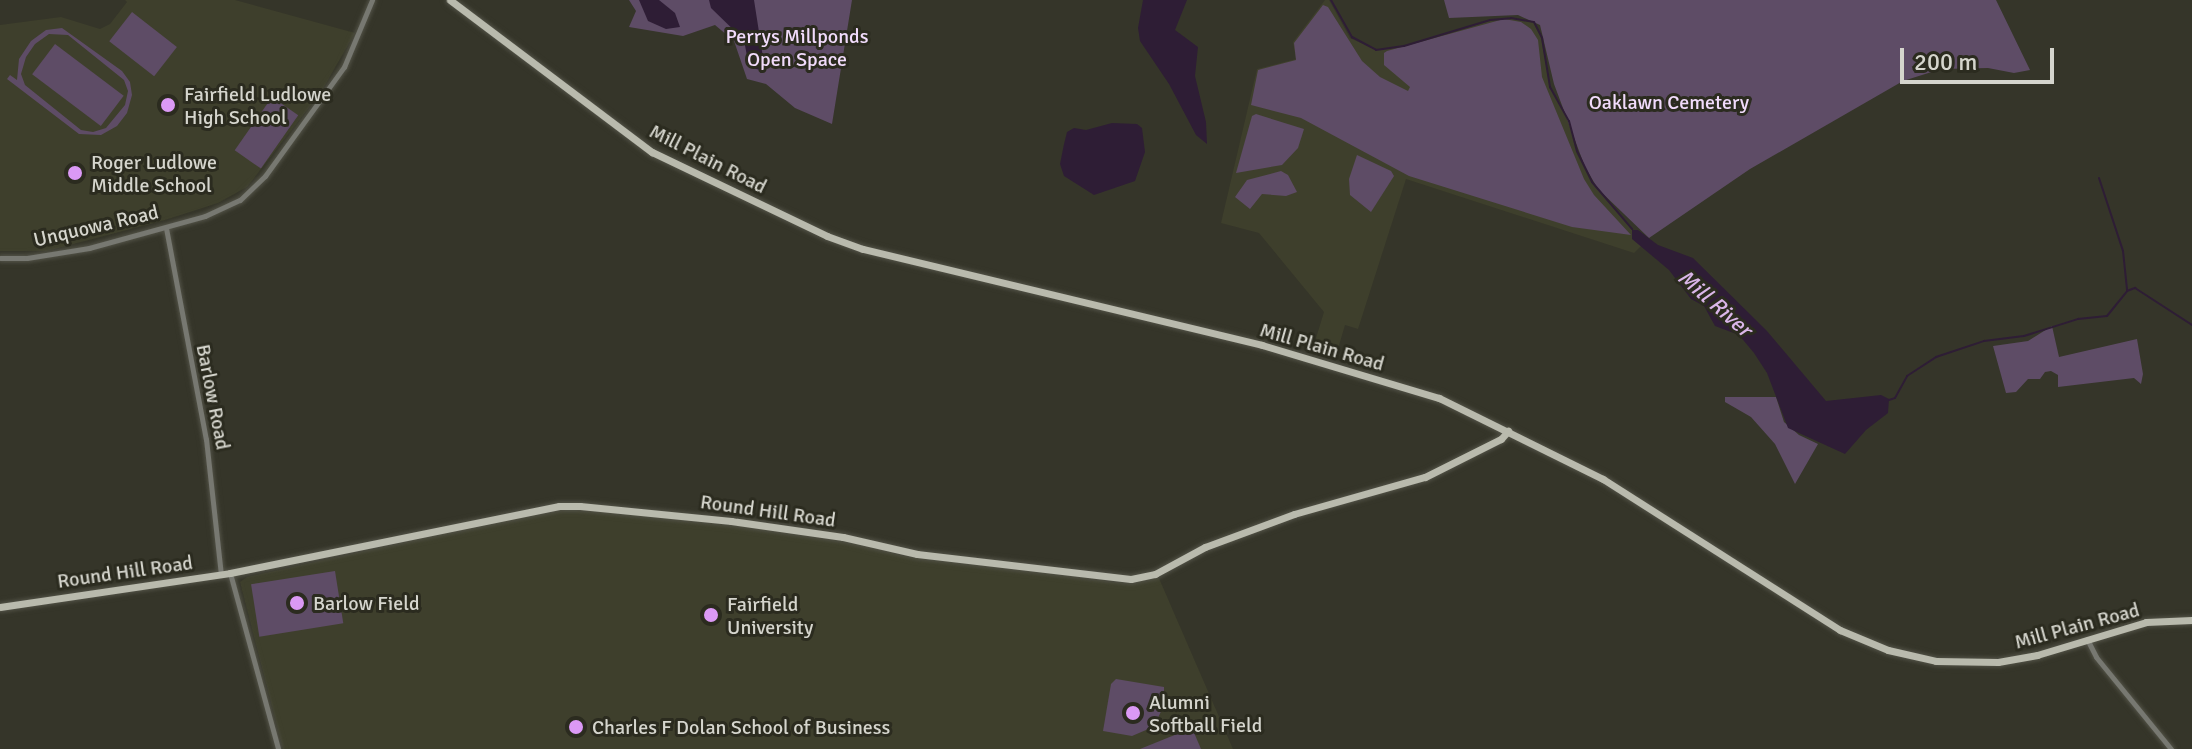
<!DOCTYPE html>
<html>
<head>
<meta charset="utf-8">
<style>
	body { margin:0 }
	#map { position:relative; width:2192px; height:749px; overflow:hidden; background:#353529; font-family:Signika,sans-serif }
	div>[style] { position:absolute }
	.built>* { inset:0; background:#3e3f2c }
	.green>* { inset:0; background:#5e4c66; transform-origin:0 0 }
	.water>* { inset:0; background:#2e1d35 }
	.stream>* { height:2px; margin:-1px; padding:0 1px; transform-origin:1px; border-radius:1px; background:#2e1d35 }
	.roads { filter:drop-shadow(0 0 2px #525247) drop-shadow(0 0 2px #525247) }
	.minor>* { height:5px; margin:-2.5px; padding:0 2.5px; transform-origin:2.5px; border-radius:2.5px; background:#777871 }
	.major>* { height:7px; margin:-3.5px; padding:0 3.5px; transform-origin:3.5px; border-radius:3.5px; background:#b9baad }
	.dots>* { width:22px; height:22px; translate:-50% -50%; box-sizing:border-box; border:4px solid #2b2b1f; border-radius:50% }
	span { translate:-50% -50%; white-space:nowrap; text-align:center; line-height:1.15; -webkit-text-stroke:6px #2b2b1f; paint-order:stroke }
	.park-label { font-size:20px; color:#f1dbfb }
	.poi-label { font-size:20px; color:#d5d5cd }
	.left { translate:0 -50%; text-align:left }
	.street-label { font-size:20px; color:#d5d5cd }
	.water-label { font-size:22px; color:#dab6e9; font-style:italic }
	.scale { position:absolute; left:1900px; top:48px; width:154px; height:36px; box-sizing:border-box; border:4px solid #d5d5cd; border-top:0; padding-left:10px; font-size:24px; line-height:28px; white-space:nowrap; color:#d5d5cd; -webkit-text-stroke:6px #2b2b1f; paint-order:stroke }
</style>
</head>
<body>
<div id="map">
	<div class="built">
		<div style="clip-path:polygon(125px 0,235px 0,355px 33px,321px 92px,247px 187px,218px 203px,165px 220px,47px 251px,0 251px,0 25px,61px 17px,100px 29px,110px 24px,127px 2px)"></div>
		<div style="clip-path:polygon(1325px 0,1329px 0,1350px 38px,1376px 50px,1404px 46px,1490px 21px,1511px 18px,1533px 22px,1541px 38px,1550px 87px,1569px 121px,1576px 152px,1591px 182px,1644px 243px,1634px 253px,1406px 179px,1358px 329px,1345px 325px,1335px 359px,1312px 351px,1324px 312px,1259px 233px,1221px 223px,1257px 69px,1296px 59px,1293px 42px)"></div>
		<div style="clip-path:polygon(593px 509px,689px 518px,848px 542px,904px 556px,1021px 567px,1112px 582px,1132px 583px,1158px 576px,1233px 749px,283px 749px,240px 582px,247px 577px,505px 520px,562px 510px)"></div>
	</div>
	<div class="green">
		<div style="clip-path:polygon(629px 0,852px 0,832px 124px,795px 108px,766px 84px,747px 79px,734px 41px,715px 25px,683px 36px,629px 27px,636px 11px)"></div>
		<div style="clip-path:polygon(1444px 0,1996px 0,2030px 70px,2014px 73px,1988px 68px,1941px 69px,1903px 81px,1750px 169px,1649px 238px,1598px 189px,1585px 167px,1554px 84px,1540px 25px,1518px 15px,1449px 18px)"></div>
		<div style="clip-path:polygon(1323px 5px,1328px 7px,1362px 61px,1380px 77px,1408px 91px,1410px 87px,1384px 65px,1384px 53px,1387px 51px,1504px 19px,1521px 22px,1531px 29px,1538px 40px,1542px 77px,1584px 179px,1594px 195px,1631px 235px,1572px 227px,1409px 176px,1301px 118px,1251px 105px,1258px 70px,1296px 60px,1294px 43px)"></div>
		<div style="left:132px;top:12px;width:57px;height:37px;rotate:38deg"></div>
		<div style="clip-path:polygon(evenodd,62px 28px,122px 71px,130px 82px,132px 95px,127px 113px,117px 126px,101px 135px,79px 134px,7px 79px,10px 75px,17px 80px,19px 59px,31px 41px,46px 30px,62px 28px,49px 34px,68px 35px,124px 80px,128px 91px,125px 105px,106px 128px,93px 132px,81px 130px,25px 85px,21px 74px,26px 57px,35px 44px,49px 34px)"></div>
		<div style="left:55px;top:44px;width:86px;height:38px;rotate:37deg"></div>
		<div style="left:272px;top:97px;width:32px;height:65px;rotate:35deg"></div>
		<div style="clip-path:polygon(1256px 114px,1304px 129px,1298px 148px,1282px 165px,1236px 173px,1252px 116px)"></div>
		<div style="clip-path:polygon(1357px 155px,1391px 171px,1394px 176px,1371px 212px,1350px 195px,1349px 179px)"></div>
		<div style="clip-path:polygon(1281px 171px,1288px 175px,1297px 192px,1286px 196px,1262px 194px,1250px 209px,1235px 197px,1247px 180px)"></div>
		<div style="clip-path:polygon(2052px 326px,2059px 357px,2137px 339px,2143px 374px,2141px 384px,2134px 378px,2058px 387px,2058px 375px,2051px 371px,2045px 372px,2040px 379px,2028px 379px,2016px 392px,2006px 393px,1993px 346px,2028px 341px)"></div>
		<div style="clip-path:polygon(1725px 397px,1776px 397px,1784px 422px,1799px 435px,1818px 444px,1795px 484px,1775px 444px,1751px 417px,1725px 402px)"></div>
		<div style="left:335px;top:571px;width:53px;height:85px;rotate:81deg"></div>
		<div style="clip-path:polygon(1116px 679px,1164px 687px,1164px 705px,1157px 720px,1146px 730px,1132px 736px,1103px 731px,1111px 684px)"></div>
		<div style="clip-path:polygon(1192px 728px,1201px 749px,1140px 749px)"></div>
	</div>
	<div class="water">
		<div style="clip-path:polygon(639px 0,659px 0,675px 13px,680px 27px,666px 29px,648px 21px)"></div>
		<div style="clip-path:polygon(709px 0,754px 0,764px 64px,760px 70px,749px 67px,744px 40px,711px 8px)"></div>
		<div style="clip-path:polygon(1143px 0,1187px 0,1175px 30px,1198px 47px,1195px 76px,1206px 122px,1207px 144px,1196px 135px,1169px 84px,1140px 41px,1138px 28px)"></div>
		<div style="clip-path:polygon(1112px 123px,1137px 124px,1142px 128px,1145px 152px,1135px 181px,1094px 195px,1064px 176px,1060px 164px,1064px 144px,1067px 132px,1074px 128px,1086px 130px)"></div>
		<div style="clip-path:polygon(1632px 230px,1638px 230px,1658px 245px,1693px 258px,1767px 331px,1826px 401px,1881px 395px,1889px 399px,1888px 413px,1866px 430px,1845px 454px,1788px 428px,1767px 373px,1754px 353px,1739px 335px,1715px 326px,1704px 306px,1691px 299px,1669px 270px,1632px 239px)"></div>
	</div>
	<div class="stream">
		<div style="left:1331px;top:0;width:43px;rotate:60.4deg"></div>
		<div style="left:1352px;top:37px;width:27px;rotate:28deg"></div>
		<div style="left:1376px;top:50px;width:28px;rotate:-8deg"></div>
		<div style="left:1404px;top:46px;width:90px;rotate:-16.8deg"></div>
		<div style="left:1490px;top:20px;width:21px;rotate:-5deg"></div>
		<div style="left:1511px;top:18px;width:23px;rotate:10deg"></div>
		<div style="left:1534px;top:22px;width:18px;rotate:63deg"></div>
		<div style="left:1542px;top:38px;width:50px;rotate:80.7deg"></div>
		<div style="left:1550px;top:87px;width:39px;rotate:61deg"></div>
		<div style="left:1569px;top:121px;width:31px;rotate:75deg"></div>
		<div style="left:1577px;top:151px;width:34px;rotate:64deg"></div>
		<div style="left:1592px;top:182px;width:62px;rotate:49.6deg"></div>
		<div style="left:2099px;top:178px;width:77px;rotate:71.8deg"></div>
		<div style="left:2123px;top:251px;width:39px;rotate:84deg"></div>
		<div style="left:1889px;top:400px;width:6px;rotate:-18deg"></div>
		<div style="left:1895px;top:398px;width:25px;rotate:-61deg"></div>
		<div style="left:1907px;top:376px;width:35px;rotate:-33deg"></div>
		<div style="left:1936px;top:357px;width:51px;rotate:-18.4deg"></div>
		<div style="left:1984px;top:341px;width:40px;rotate:-7.1deg"></div>
		<div style="left:2024px;top:336px;width:57px;rotate:-17.5deg"></div>
		<div style="left:2078px;top:319px;width:29px;rotate:-6deg"></div>
		<div style="left:2107px;top:316px;width:32px;rotate:-51deg"></div>
		<div style="left:2127px;top:291px;width:9px;rotate:-21deg"></div>
		<div style="left:2135px;top:288px;width:68px;rotate:33deg"></div>
	</div>
	<div class="roads">
		<div class="minor">
			<div style="left:166px;top:228px;width:215px;rotate:79.3deg"></div>
			<div style="left:206px;top:439px;width:136px;rotate:83.7deg"></div>
			<div style="left:0;top:258px;width:27px"></div>
			<div style="left:27px;top:258px;width:63px;rotate:-9.2deg"></div>
			<div style="left:89px;top:248px;width:120px;rotate:-15.4deg"></div>
			<div style="left:205px;top:216px;width:38px;rotate:-25deg"></div>
			<div style="left:240px;top:200px;width:35px;rotate:-44deg"></div>
			<div style="left:265px;top:176px;width:135px;rotate:-54.1deg"></div>
			<div style="left:344px;top:67px;width:73px;rotate:-67.3deg"></div>
			<div style="left:230px;top:573px;width:182px;rotate:74.7deg"></div>
			<div style="left:2087px;top:639px;width:20px;rotate:63deg"></div>
			<div style="left:2096px;top:657px;width:119px;rotate:50.8deg"></div>
		</div>
		<div class="major">
			<div style="left:450px;top:0;width:253px;rotate:37deg"></div>
			<div style="left:652px;top:152px;width:194px;rotate:25.6deg"></div>
			<div style="left:827px;top:236px;width:38px;rotate:20deg"></div>
			<div style="left:863px;top:249px;width:410px;rotate:13.5deg"></div>
			<div style="left:1262px;top:345px;width:185px;rotate:16.7deg"></div>
			<div style="left:1439px;top:398px;width:183px;rotate:26.3deg"></div>
			<div style="left:1603px;top:479px;width:281px;rotate:32.5deg"></div>
			<div style="left:1840px;top:630px;width:52px;rotate:22.6deg"></div>
			<div style="left:1888px;top:650px;width:49px;rotate:12.9deg"></div>
			<div style="left:1936px;top:661px;width:62px;rotate:0.9deg"></div>
			<div style="left:1998px;top:662px;width:40px;rotate:-10deg"></div>
			<div style="left:2037px;top:655px;width:114px;rotate:-16.8deg"></div>
			<div style="left:2146px;top:622px;width:46px;rotate:-2.5deg"></div>
			<div style="left:0;top:607px;width:232px;rotate:-8.4deg"></div>
			<div style="left:230px;top:573px;width:336px;rotate:-11.5deg"></div>
			<div style="left:559px;top:506px;width:21px"></div>
			<div style="left:580px;top:506px;width:152px;rotate:5.7deg"></div>
			<div style="left:731px;top:521px;width:113px;rotate:8.1deg"></div>
			<div style="left:843px;top:537px;width:76px;rotate:12.9deg"></div>
			<div style="left:917px;top:554px;width:215px;rotate:6.7deg"></div>
			<div style="left:1131px;top:579px;width:25px;rotate:-12deg"></div>
			<div style="left:1155px;top:574px;width:57px;rotate:-28.4deg"></div>
			<div style="left:1205px;top:547px;width:95px;rotate:-20.3deg"></div>
			<div style="left:1294px;top:514px;width:136px;rotate:-15.8deg"></div>
			<div style="left:1425px;top:477px;width:85px;rotate:-26.6deg"></div>
			<div style="left:1501px;top:439px;width:11px;rotate:-49deg"></div>
		</div>
	</div>
	<div class="dots">
		<div style="left:168px;top:105px;background:#db99f5"></div>
		<div style="left:75px;top:173px;background:#db99f5"></div>
		<div style="left:297px;top:603px;background:#db99f5"></div>
		<div style="left:711px;top:615px;background:#db99f5"></div>
		<div style="left:1133px;top:713px;background:#db99f5"></div>
		<div style="left:576px;top:727px;background:#db99f5"></div>
	</div>
	<div class="park-label">
		<span style="left:797px;top:48px">Perrys Millponds<br>Open Space</span>
		<span style="left:1669px;top:102px">Oaklawn Cemetery</span>
	</div>
	<div class="poi-label">
		<span class="left" style="left:184px;top:106px">Fairfield Ludlowe<br>High School</span>
		<span class="left" style="left:91px;top:174px">Roger Ludlowe<br>Middle School</span>
		<span class="left" style="left:313px;top:603px">Barlow Field</span>
		<span class="left" style="left:727px;top:616px">Fairfield<br>University</span>
		<span class="left" style="left:1149px;top:714px">Alumni<br>Softball Field</span>
		<span class="left" style="left:592px;top:727px">Charles F Dolan School of Business</span>
	</div>
	<div class="street-label">
		<span style="left:708px;top:159px;rotate:27deg">Mill Plain Road</span>
		<span style="left:96px;top:226px;rotate:-13deg">Unquowa Road</span>
		<span style="left:1322px;top:347px;rotate:16deg">Mill Plain Road</span>
		<span style="left:213px;top:397px;rotate:79deg">Barlow Road</span>
		<span style="left:768px;top:511px;rotate:8deg">Round Hill Road</span>
		<span style="left:125px;top:572px;rotate:-8deg">Round Hill Road</span>
		<span style="left:2077px;top:626px;rotate:-15deg">Mill Plain Road</span>
	</div>
	<div class="water-label">
		<span style="left:1715px;top:303px;rotate:41deg">Mill River</span>
	</div>
	<div class="scale">200 m</div>
</div>
</body>
</html>
